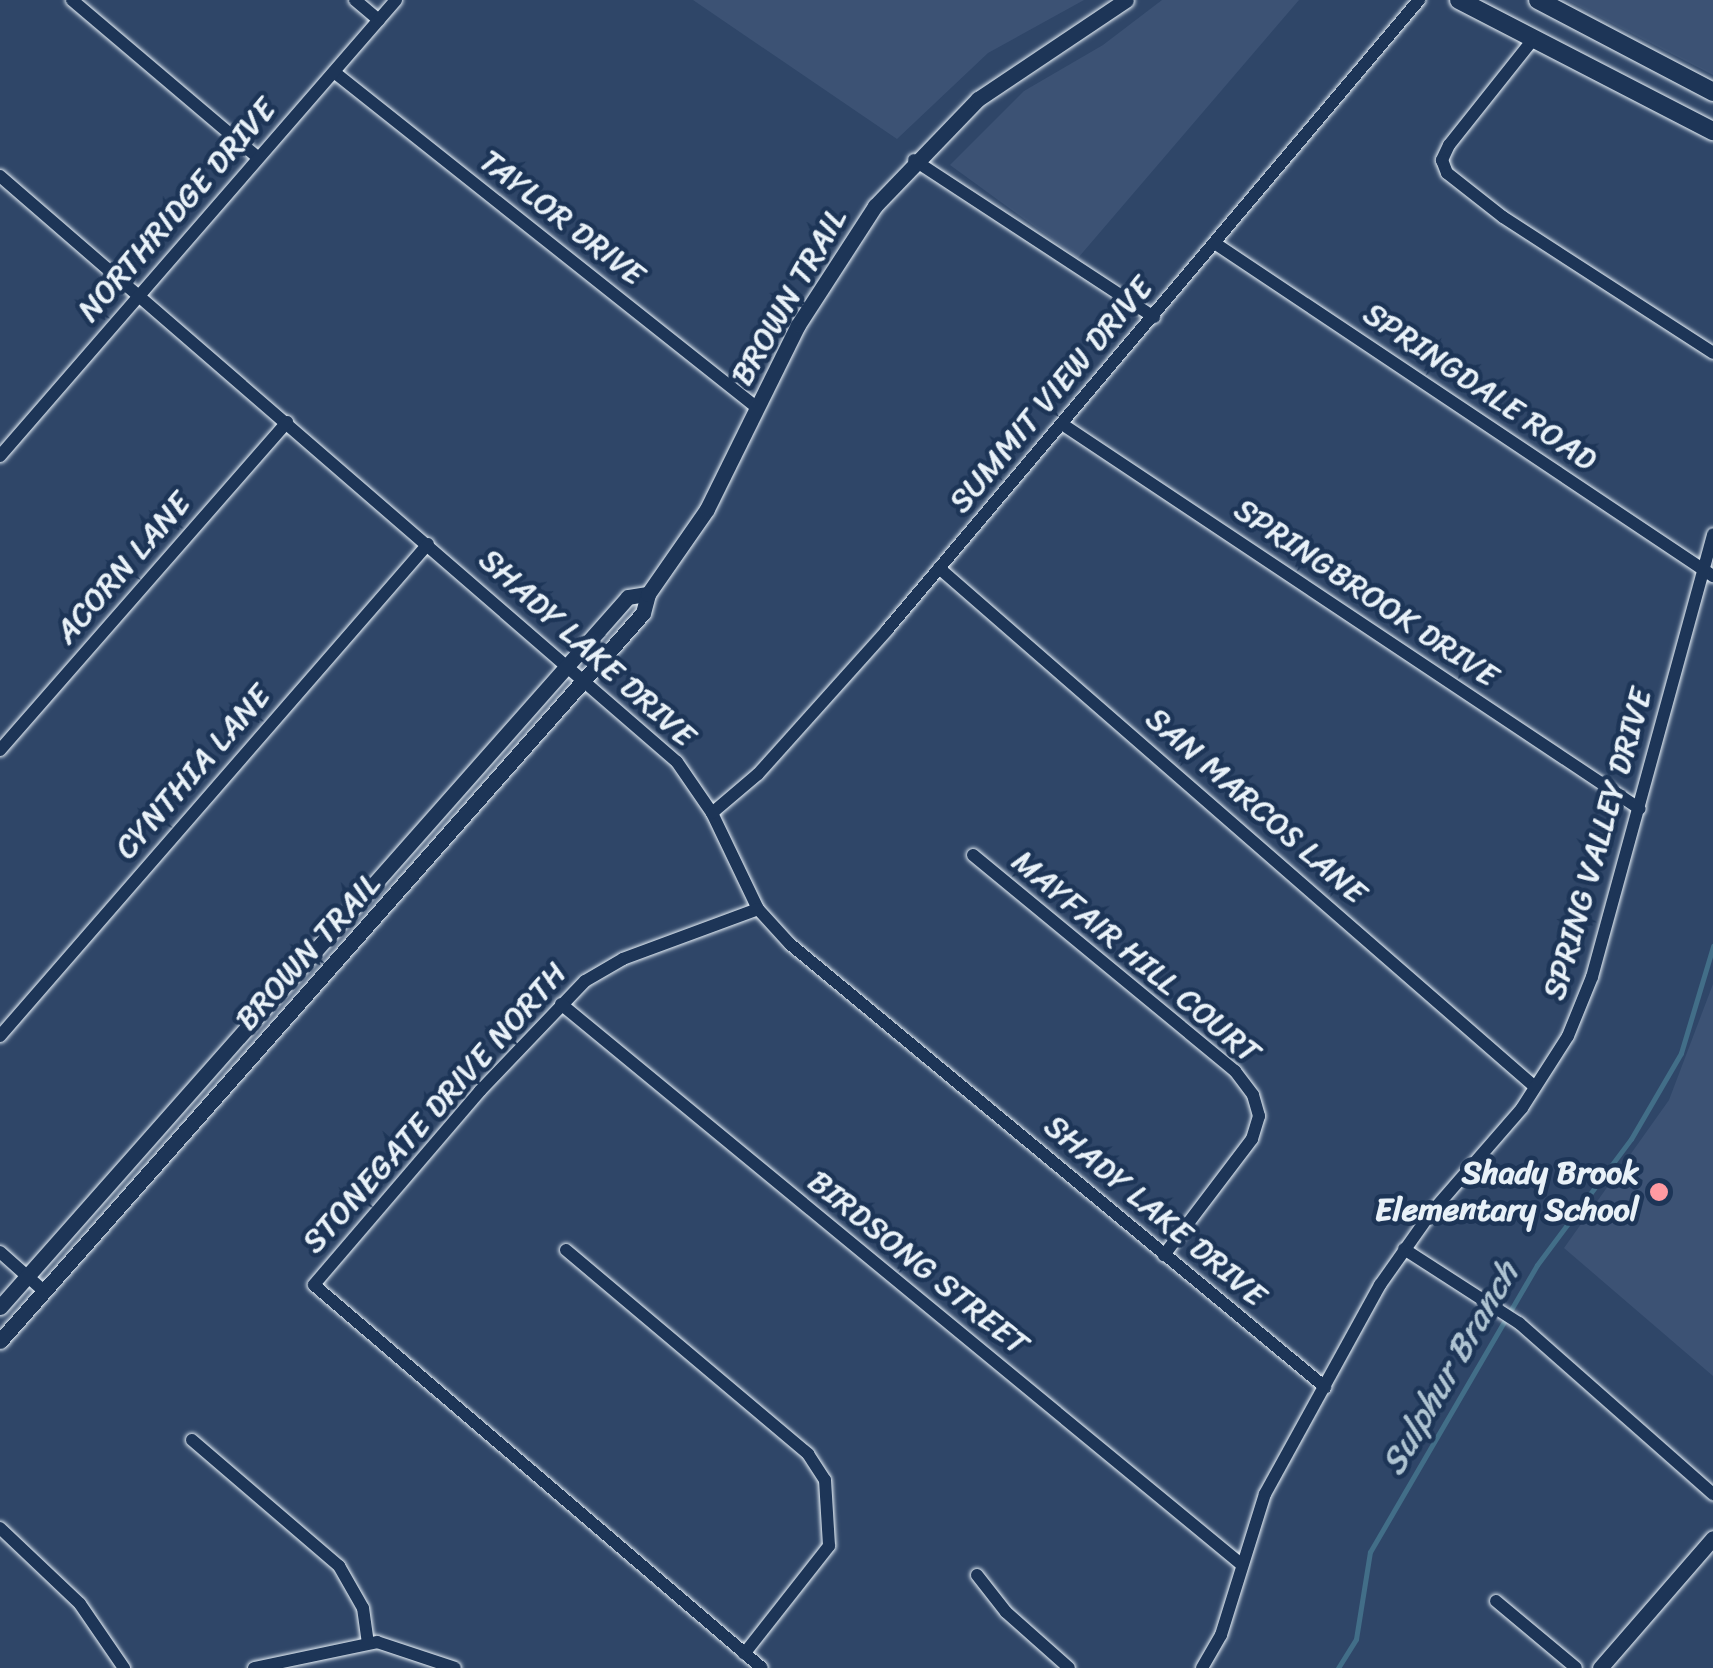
<!DOCTYPE html>
<html>
<head>
<meta charset="utf-8">
<style>
	body { margin:0 }
	#map { position:relative; width:1713px; height:1668px; overflow:hidden; background:#2f4668; font-family:Sriracha,sans-serif }
	div>[style] { position:absolute }
	.built>* { inset:0; background:#3c5274 }
	.stream>* { height:5px; margin:-2.5px; padding:0 2.5px; transform-origin:2.5px; border-radius:2.5px; background:#426e88 }
	.roads { filter:drop-shadow(0 0 2px #e8f1f8) drop-shadow(0 0 2px #e8f1f8) }
	.minor>* { height:12px; margin:-6px; padding:0 6px; transform-origin:6px; border-radius:6px; background:#1d3557 }
	.tertiary>* { height:15px; margin:-7.5px; padding:0 7.5px; transform-origin:7.5px; border-radius:7.5px; background:#1d3557 }
	.secondary>* { height:18px; margin:-9px; padding:0 9px; transform-origin:9px; border-radius:9px; background:#1d3557 }
	.dots>* { width:28px; height:28px; translate:-50% -50%; box-sizing:border-box; border:5px solid #1d3557; border-radius:50% }
	span { translate:-50% -50%; white-space:nowrap; text-align:center; line-height:1.15; -webkit-text-stroke:9px #1d3557; paint-order:stroke }
	.street-label { font-size:32px; color:#e8f1f8 }
	.poi-label { font-size:32px; color:#e8f1f8; font-weight:700 }
	.right { translate:-100% -50%; text-align:right }
	.water-label { font-size:35px; color:#aec3d1; font-style:italic }
</style>
</head>
<body>
<div id="map">
	<div class="built">
		<div style="clip-path:polygon(693px 0,1084px 0,988px 53px,897px 139px)"></div>
		<div style="clip-path:polygon(1162px 0,1299px 0,1078px 258px,950px 165px,1024px 91px,1103px 45px)"></div>
		<div style="clip-path:polygon(1567px 0,1713px 0,1713px 75px,1615px 25px)"></div>
		<div style="clip-path:polygon(1713px 984px,1713px 1376px,1564px 1248px,1669px 1100px)"></div>
	</div>
	<div class="stream">
		<div style="left:1338px;top:1668px;width:34px;rotate:-58deg"></div>
		<div style="left:1356px;top:1639px;width:88px;rotate:-80.9deg"></div>
		<div style="left:1370px;top:1552px;width:332px;rotate:-59.8deg"></div>
		<div style="left:1537px;top:1265px;width:157px;rotate:-53.3deg"></div>
		<div style="left:1631px;top:1139px;width:99px;rotate:-59.8deg"></div>
		<div style="left:1681px;top:1053px;width:112px;rotate:-73.3deg"></div>
	</div>
	<div class="roads">
		<div class="minor">
			<div style="left:72px;top:0;width:244px;rotate:40.3deg"></div>
			<div style="left:355px;top:0;width:31px;rotate:40deg"></div>
			<div style="left:1535px;top:37px;width:138px;rotate:128.5deg"></div>
			<div style="left:1449px;top:145px;width:17px;rotate:115deg"></div>
			<div style="left:1442px;top:160px;width:14px;rotate:69deg"></div>
			<div style="left:1447px;top:173px;width:71px;rotate:38.2deg"></div>
			<div style="left:1503px;top:217px;width:250px;rotate:32.9deg"></div>
			<div style="left:334px;top:72px;width:539px;rotate:38.44deg"></div>
			<div style="left:914px;top:160px;width:287px;rotate:33.2deg"></div>
			<div style="left:0;top:176px;width:895px;rotate:40.88deg"></div>
			<div style="left:677px;top:762px;width:62px;rotate:55.5deg"></div>
			<div style="left:712px;top:813px;width:106px;rotate:64.4deg"></div>
			<div style="left:758px;top:909px;width:47px;rotate:47.6deg"></div>
			<div style="left:790px;top:944px;width:695px;rotate:39.63deg"></div>
			<div style="left:1216px;top:244px;width:598px;rotate:33.74deg"></div>
			<div style="left:1062px;top:424px;width:694px;rotate:33.67deg"></div>
			<div style="left:0;top:456px;width:604px;rotate:-49.03deg"></div>
			<div style="left:939px;top:568px;width:790px;rotate:41.05deg"></div>
			<div style="left:0;top:750px;width:436px;rotate:-48.8deg"></div>
			<div style="left:712px;top:813px;width:60px;rotate:-40.3deg"></div>
			<div style="left:758px;top:774px;width:193px;rotate:-48.1deg"></div>
			<div style="left:887px;top:630px;width:825px;rotate:-49.82deg"></div>
			<div style="left:973px;top:855px;width:340px;rotate:39.5deg"></div>
			<div style="left:1235px;top:1071px;width:30px;rotate:53deg"></div>
			<div style="left:1253px;top:1095px;width:22px;rotate:74deg"></div>
			<div style="left:1259px;top:1116px;width:24px;rotate:107deg"></div>
			<div style="left:1252px;top:1139px;width:146px;rotate:127.2deg"></div>
			<div style="left:758px;top:909px;width:144px;rotate:159.7deg"></div>
			<div style="left:623px;top:959px;width:44px;rotate:149.9deg"></div>
			<div style="left:585px;top:981px;width:152px;rotate:133.7deg"></div>
			<div style="left:480px;top:1091px;width:255px;rotate:130.6deg"></div>
			<div style="left:314px;top:1285px;width:589px;rotate:40.53deg"></div>
			<div style="left:561px;top:1004px;width:881px;rotate:39.47deg"></div>
			<div style="left:0;top:1036px;width:652px;rotate:-48.98deg"></div>
			<div style="left:1404px;top:1249px;width:137px;rotate:32.8deg"></div>
			<div style="left:1519px;top:1323px;width:259px;rotate:41.4deg"></div>
			<div style="left:566px;top:1250px;width:317px;rotate:40.1deg"></div>
			<div style="left:808px;top:1454px;width:31px;rotate:57deg"></div>
			<div style="left:825px;top:1480px;width:66px;rotate:86.5deg"></div>
			<div style="left:829px;top:1546px;width:137px;rotate:128.2deg"></div>
			<div style="left:0;top:1252px;width:59px;rotate:41.6deg"></div>
			<div style="left:192px;top:1440px;width:194px;rotate:40.6deg"></div>
			<div style="left:339px;top:1566px;width:48px;rotate:60.3deg"></div>
			<div style="left:363px;top:1608px;width:34px;rotate:82deg"></div>
			<div style="left:0;top:1528px;width:110px;rotate:43.5deg"></div>
			<div style="left:80px;top:1604px;width:78px;rotate:55.5deg"></div>
			<div style="left:977px;top:1575px;width:47px;rotate:51.9deg"></div>
			<div style="left:1006px;top:1612px;width:84px;rotate:41.6deg"></div>
			<div style="left:1496px;top:1601px;width:104px;rotate:39.9deg"></div>
			<div style="left:254px;top:1668px;width:126px;rotate:-11.9deg"></div>
			<div style="left:377px;top:1642px;width:82px;rotate:18.4deg"></div>
			<div style="left:1202px;top:1668px;width:38px;rotate:-60deg"></div>
			<div style="left:1221px;top:1635px;width:148px;rotate:-72.7deg"></div>
			<div style="left:1265px;top:1494px;width:239px;rotate:-61.2deg"></div>
			<div style="left:1380px;top:1285px;width:87px;rotate:-54.8deg"></div>
			<div style="left:1430px;top:1214px;width:140px;rotate:-49deg"></div>
			<div style="left:1522px;top:1108px;width:85px;rotate:-57.4deg"></div>
			<div style="left:1568px;top:1036px;width:64px;rotate:-67.9deg"></div>
			<div style="left:1592px;top:977px;width:459px;rotate:-74.7deg"></div>
		</div>
		<div class="tertiary">
			<div style="left:0;top:1307px;width:948px;rotate:-48.51deg"></div>
			<div style="left:628px;top:597px;width:20px;rotate:-9deg"></div>
			<div style="left:0;top:1341px;width:971px;rotate:-48.55deg"></div>
			<div style="left:643px;top:613px;width:20px;rotate:-75deg"></div>
			<div style="left:648px;top:594px;width:103px;rotate:-55.2deg"></div>
			<div style="left:707px;top:509px;width:205px;rotate:-63.7deg"></div>
			<div style="left:798px;top:325px;width:142px;rotate:-57.1deg"></div>
			<div style="left:875px;top:206px;width:149px;rotate:-46.1deg"></div>
			<div style="left:978px;top:99px;width:178px;rotate:-33.8deg"></div>
			<div style="left:1600px;top:1668px;width:172px;rotate:-49deg"></div>
		</div>
		<div class="secondary">
			<div style="left:1459px;top:0;width:286px;rotate:27.3deg"></div>
			<div style="left:1538px;top:0;width:198px;rotate:27.7deg"></div>
		</div>
	</div>
	<div class="dots">
		<div style="left:1659px;top:1192px;background:#ff9aa2"></div>
	</div>
	<div class="street-label">
		<span style="left:177px;top:210px;rotate:-49deg">NORTHRIDGE DRIVE</span>
		<span style="left:562px;top:218px;rotate:38deg">TAYLOR DRIVE</span>
		<span style="left:789px;top:297px;rotate:-60deg">BROWN TRAIL</span>
		<span style="left:1480px;top:387px;rotate:34deg">SPRINGDALE ROAD</span>
		<span style="left:1051px;top:395px;rotate:-50deg">SUMMIT VIEW DRIVE</span>
		<span style="left:123px;top:568px;rotate:-49deg">ACORN LANE</span>
		<span style="left:1366px;top:593px;rotate:34deg">SPRINGBROOK DRIVE</span>
		<span style="left:587px;top:648px;rotate:42deg">SHADY LAKE DRIVE</span>
		<span style="left:193px;top:772px;rotate:-49deg">CYNTHIA LANE</span>
		<span style="left:1256px;top:806px;rotate:41deg">SAN MARCOS LANE</span>
		<span style="left:1598px;top:844px;rotate:-74deg">SPRING VALLEY DRIVE</span>
		<span style="left:308px;top:952px;rotate:-48deg">BROWN TRAIL</span>
		<span style="left:1136px;top:957px;rotate:40deg">MAYFAIR HILL COURT</span>
		<span style="left:435px;top:1108px;rotate:-48deg">STONEGATE DRIVE NORTH</span>
		<span style="left:1155px;top:1211px;rotate:40deg">SHADY LAKE DRIVE</span>
		<span style="left:918px;top:1263px;rotate:39deg">BIRDSONG STREET</span>
	</div>
	<div class="poi-label">
		<span class="right" style="left:1639px;top:1192px">Shady Brook<br>Elementary School</span>
	</div>
	<div class="water-label">
		<span style="left:1449px;top:1368px;rotate:-60deg">Sulphur Branch</span>
	</div>
</div>
</body>
</html>
